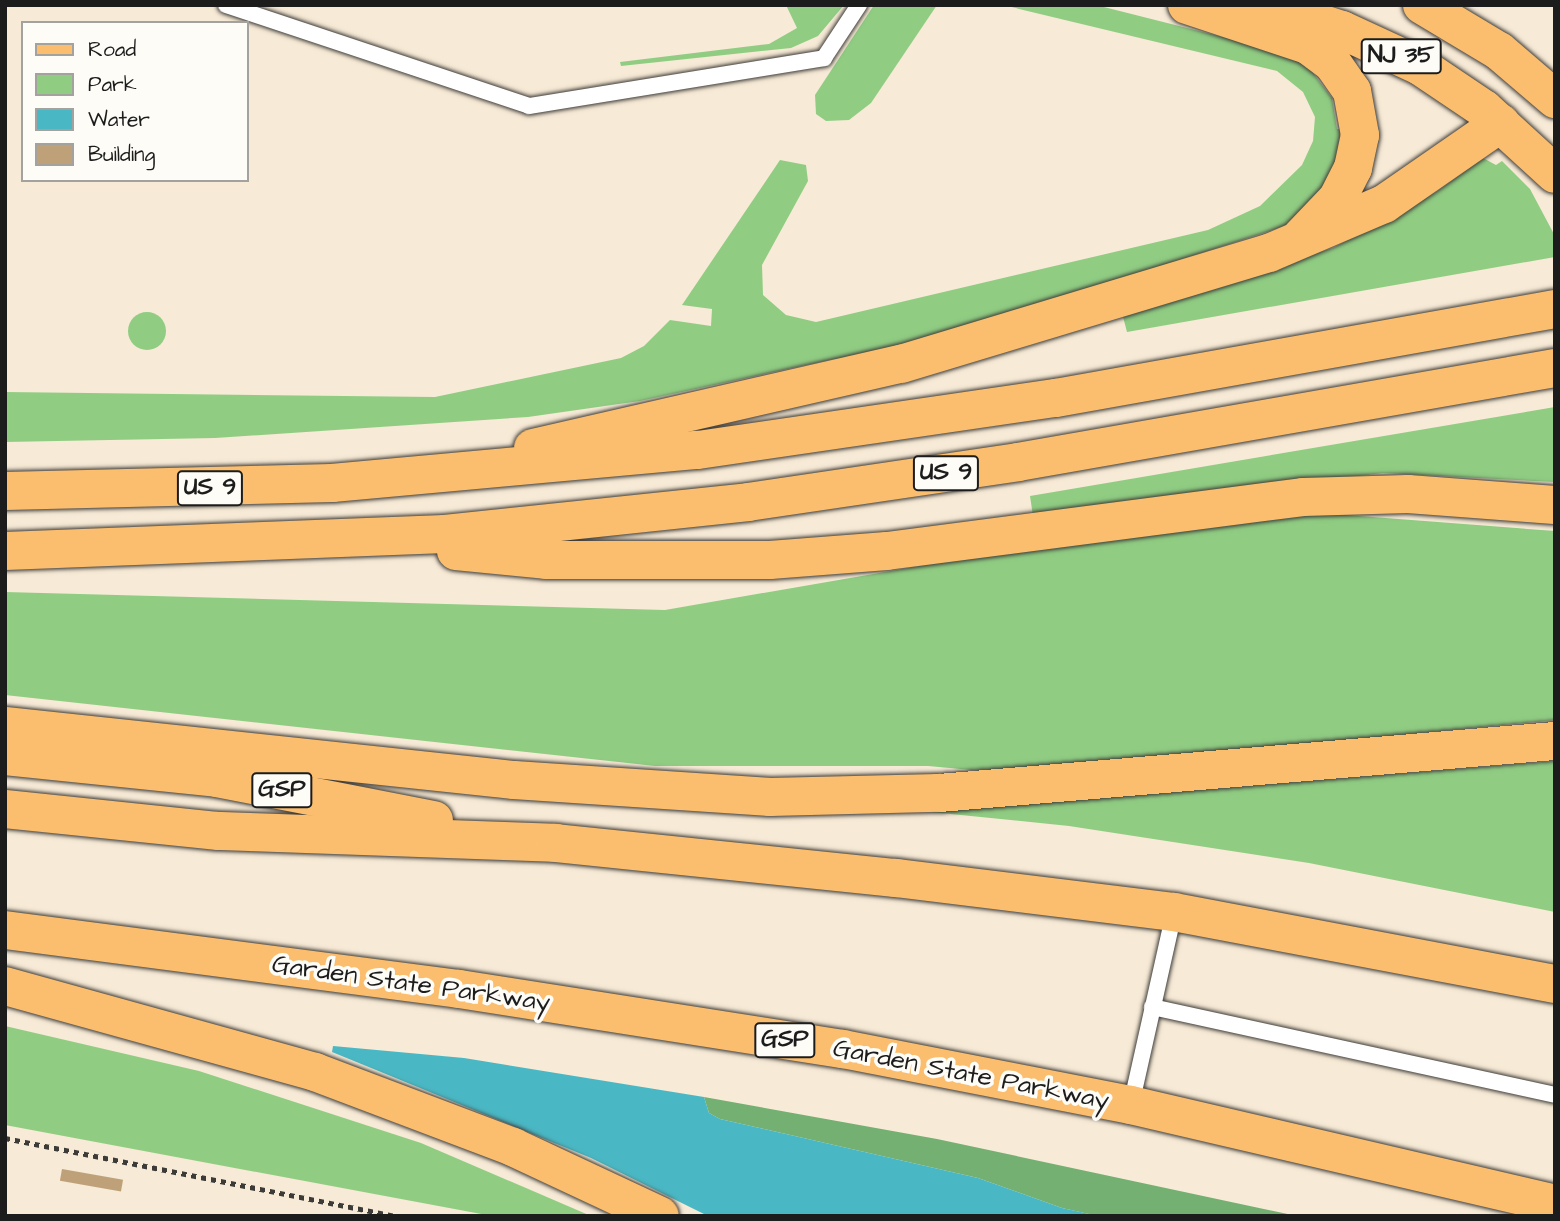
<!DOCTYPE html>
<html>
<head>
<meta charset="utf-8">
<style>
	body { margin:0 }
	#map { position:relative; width:1560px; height:1221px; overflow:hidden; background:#f7ead6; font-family:"Architects Daughter",sans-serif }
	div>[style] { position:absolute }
	.green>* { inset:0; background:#90cd83 }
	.round { border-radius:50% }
	.forest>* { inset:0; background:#74b071 }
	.water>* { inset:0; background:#4ab8c4 }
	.building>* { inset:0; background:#bfa179; transform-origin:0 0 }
	.path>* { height:4.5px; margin-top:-2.25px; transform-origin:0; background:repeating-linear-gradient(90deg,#3d3b38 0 5px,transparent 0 10px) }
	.roads { filter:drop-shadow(0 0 2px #3d3b38) drop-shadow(0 0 2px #3d3b38) }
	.service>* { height:16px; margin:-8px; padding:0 8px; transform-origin:8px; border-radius:8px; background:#fff }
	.primary>* { height:38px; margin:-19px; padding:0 19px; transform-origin:19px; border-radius:19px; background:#fbbe6e }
	.motorway>* { height:38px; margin:-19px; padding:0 19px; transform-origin:19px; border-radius:19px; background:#fbbe6e }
	span { translate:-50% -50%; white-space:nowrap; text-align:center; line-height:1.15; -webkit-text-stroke:7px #fdfcf7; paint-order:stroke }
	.shield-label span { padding:2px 5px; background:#fdfcf7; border:2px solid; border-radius:5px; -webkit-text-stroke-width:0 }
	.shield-label { font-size:24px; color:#1c1c1c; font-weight:700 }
	.street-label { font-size:26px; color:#1c1c1c }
	.frame { position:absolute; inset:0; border:7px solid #1c1c1c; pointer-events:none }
	.legend { position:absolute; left:21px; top:21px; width:228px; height:161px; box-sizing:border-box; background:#fdfcf7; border:2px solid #a3a29f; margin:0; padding:9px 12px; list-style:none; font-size:21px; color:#1c1c1c }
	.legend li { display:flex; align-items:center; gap:14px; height:35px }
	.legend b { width:35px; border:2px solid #a3a29f }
</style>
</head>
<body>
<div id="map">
	<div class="green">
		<div style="clip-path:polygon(786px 5px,844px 5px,818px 36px,791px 48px,621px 66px,620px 62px,769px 44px,797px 28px)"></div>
		<div style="clip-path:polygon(874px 5px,937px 5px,871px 103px,849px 120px,826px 121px,816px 114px,815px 95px)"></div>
		<div style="clip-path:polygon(1003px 5px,1096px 5px,1286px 53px,1310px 69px,1332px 98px,1337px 129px,1344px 129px,1338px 170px,1288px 225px,876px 358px,834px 359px,640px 401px,528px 417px,215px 438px,5px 442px,5px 392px,435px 397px,621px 358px,644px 346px,670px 320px,711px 326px,712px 309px,682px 305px,780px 160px,806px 165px,808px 181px,762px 265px,763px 295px,786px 315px,816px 322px,1208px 230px,1260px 206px,1302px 165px,1313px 141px,1315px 117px,1303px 92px,1277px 71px)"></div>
		<div style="clip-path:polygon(1483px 158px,1496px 165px,1502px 161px,1530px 189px,1555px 236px,1555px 257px,1127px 332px,1122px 313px,1333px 248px,1436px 192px)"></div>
		<div class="round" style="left:128px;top:312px;width:38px;height:38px"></div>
		<div style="clip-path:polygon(1555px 407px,1555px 482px,1383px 473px,1033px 516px,1030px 496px)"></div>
		<div style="clip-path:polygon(1275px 515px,1346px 515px,1555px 531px,1555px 720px,1004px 773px,928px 766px,655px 766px,5px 695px,5px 592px,665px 610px,1058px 542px)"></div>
		<div style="clip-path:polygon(1555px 761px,1555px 912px,1309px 863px,1069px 826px,931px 812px)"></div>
		<div style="clip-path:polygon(5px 1026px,199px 1071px,421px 1143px,591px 1216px,492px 1216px,5px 1125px)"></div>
	</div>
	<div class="forest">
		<div style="clip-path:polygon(704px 1097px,937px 1139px,1297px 1216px,1098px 1216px,1062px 1208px,978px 1178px,720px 1119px,709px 1113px)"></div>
	</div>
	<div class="water">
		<div style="clip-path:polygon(333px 1046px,464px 1058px,704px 1097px,709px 1113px,720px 1119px,978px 1178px,1062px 1208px,1099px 1216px,708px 1216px,591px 1158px,332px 1052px)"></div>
	</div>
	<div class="building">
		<div style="left:62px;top:1169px;width:62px;height:12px;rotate:10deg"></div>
	</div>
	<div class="path">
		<div style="left:5px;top:1138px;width:398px;rotate:11.3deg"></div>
	</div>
	<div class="roads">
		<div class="service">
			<div style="left:226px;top:5px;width:319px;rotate:18.4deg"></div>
			<div style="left:529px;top:106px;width:299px;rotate:-9.2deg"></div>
			<div style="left:824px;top:58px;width:64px;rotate:-56.6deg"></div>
			<div style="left:1152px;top:1007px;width:412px;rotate:12.3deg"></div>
			<div style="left:1131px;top:1105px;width:198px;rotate:-77.4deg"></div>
		</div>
		<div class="primary">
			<div style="left:1264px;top:5px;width:82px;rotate:17.8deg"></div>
			<div style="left:1342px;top:30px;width:86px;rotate:24.8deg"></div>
			<div style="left:1420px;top:66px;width:77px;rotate:33.9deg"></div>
			<div style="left:1484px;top:109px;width:96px;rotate:42.5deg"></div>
			<div style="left:1422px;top:5px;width:90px;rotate:30.9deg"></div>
			<div style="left:1499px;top:51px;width:74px;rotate:40.6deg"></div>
		</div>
		<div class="motorway">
			<div style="left:1187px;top:5px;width:127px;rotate:18.3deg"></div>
			<div style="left:1308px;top:45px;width:31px;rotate:37deg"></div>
			<div style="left:1333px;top:64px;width:33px;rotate:55deg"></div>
			<div style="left:1352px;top:91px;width:45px;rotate:79.7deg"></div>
			<div style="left:1360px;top:135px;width:34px;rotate:102deg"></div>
			<div style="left:1353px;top:168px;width:34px;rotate:117deg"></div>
			<div style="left:1338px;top:198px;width:54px;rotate:133.5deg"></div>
			<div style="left:533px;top:448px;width:377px;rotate:-12.9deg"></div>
			<div style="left:901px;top:364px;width:384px;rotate:-16.8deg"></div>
			<div style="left:1269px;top:253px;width:125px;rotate:-23.1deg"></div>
			<div style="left:1384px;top:204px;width:142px;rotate:-34.7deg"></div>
			<div style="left:5px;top:491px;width:327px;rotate:-1.4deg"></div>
			<div style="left:332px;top:483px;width:367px;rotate:-5.2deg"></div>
			<div style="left:698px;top:450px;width:362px;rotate:-8.3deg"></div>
			<div style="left:1056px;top:398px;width:507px;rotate:-10.11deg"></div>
			<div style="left:5px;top:551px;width:440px;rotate:-2.2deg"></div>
			<div style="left:445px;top:534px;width:305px;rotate:-6deg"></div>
			<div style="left:748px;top:502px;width:273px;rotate:-8.4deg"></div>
			<div style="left:1018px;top:462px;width:545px;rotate:-9.93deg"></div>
			<div style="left:456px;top:551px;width:90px;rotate:5.7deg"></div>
			<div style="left:546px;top:560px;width:224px"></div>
			<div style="left:770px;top:560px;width:117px;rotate:-4.4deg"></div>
			<div style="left:887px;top:551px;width:419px;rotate:-7.4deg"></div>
			<div style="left:1303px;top:497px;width:105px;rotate:-1.6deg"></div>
			<div style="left:1408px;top:494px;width:147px;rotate:4.3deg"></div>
			<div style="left:5px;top:726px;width:512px;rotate:6.06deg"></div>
			<div style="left:514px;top:780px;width:257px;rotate:3.8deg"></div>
			<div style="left:770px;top:797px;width:169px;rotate:-1.4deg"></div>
			<div style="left:939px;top:793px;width:618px;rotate:-4.83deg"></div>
			<div style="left:5px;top:756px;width:213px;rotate:5.9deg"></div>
			<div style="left:217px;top:778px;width:221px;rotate:11deg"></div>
			<div style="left:5px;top:809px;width:215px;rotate:5.9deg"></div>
			<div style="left:219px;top:831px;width:337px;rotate:2deg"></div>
			<div style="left:556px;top:843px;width:342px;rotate:5.9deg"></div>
			<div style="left:896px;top:878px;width:280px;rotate:7deg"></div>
			<div style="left:1174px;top:912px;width:388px;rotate:10.7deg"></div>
			<div style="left:5px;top:930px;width:458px;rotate:7.4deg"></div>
			<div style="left:459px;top:989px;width:389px;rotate:8.9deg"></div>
			<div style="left:843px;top:1049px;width:293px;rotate:11deg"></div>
			<div style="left:1131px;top:1105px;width:435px;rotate:13.1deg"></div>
			<div style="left:5px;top:986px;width:322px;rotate:15.5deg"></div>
			<div style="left:315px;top:1072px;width:212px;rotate:20.7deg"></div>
			<div style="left:513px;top:1147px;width:162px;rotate:25.1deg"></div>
		</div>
	</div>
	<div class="shield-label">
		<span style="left:1401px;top:56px">NJ 35</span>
		<span style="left:946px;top:473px">US 9</span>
		<span style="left:210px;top:488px">US 9</span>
		<span style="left:282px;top:790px">GSP</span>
		<span style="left:785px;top:1040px">GSP</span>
	</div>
	<div class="street-label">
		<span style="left:411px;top:984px;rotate:8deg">Garden State Parkway</span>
		<span style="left:971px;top:1075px;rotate:11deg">Garden State Parkway</span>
	</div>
	<div class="frame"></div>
	<ul class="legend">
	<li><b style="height:9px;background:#fbbe6e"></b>Road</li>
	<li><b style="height:19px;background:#90cd83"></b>Park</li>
	<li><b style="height:19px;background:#4ab8c4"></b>Water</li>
	<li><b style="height:19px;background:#bfa179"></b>Building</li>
	</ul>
</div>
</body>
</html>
